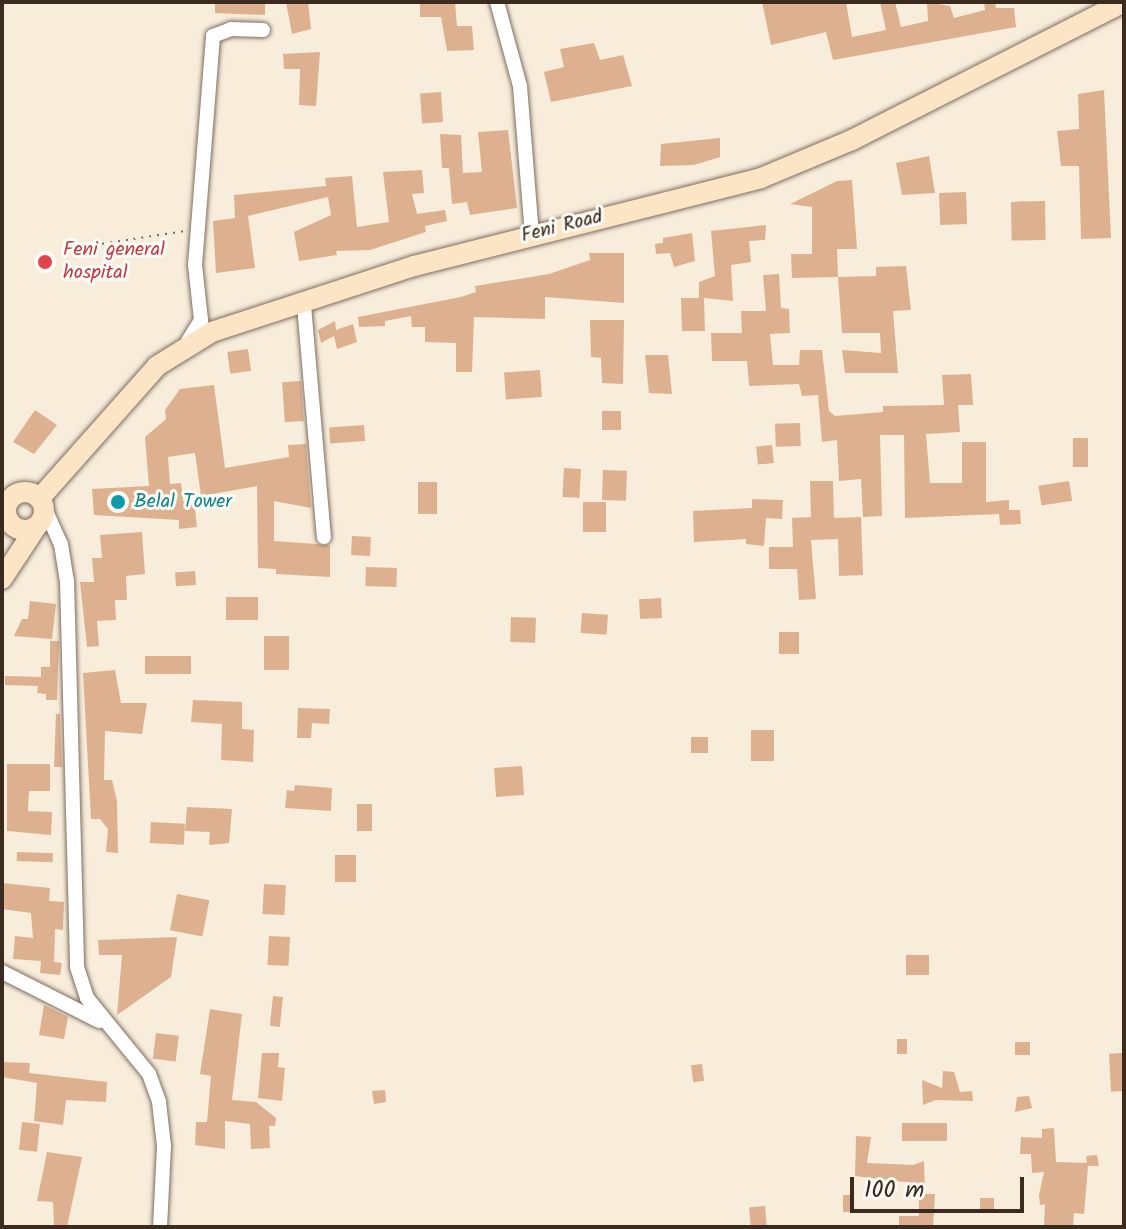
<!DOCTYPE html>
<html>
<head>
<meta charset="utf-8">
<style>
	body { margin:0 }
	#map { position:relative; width:1126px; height:1229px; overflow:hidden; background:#f8ecdb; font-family:Kalam,sans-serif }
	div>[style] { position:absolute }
	.building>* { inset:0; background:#ddb190; transform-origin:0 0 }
	.path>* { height:2px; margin-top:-1px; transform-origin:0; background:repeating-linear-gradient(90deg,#7d6e60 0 2px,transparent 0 8px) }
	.roads { filter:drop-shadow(0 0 2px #7d6e60) drop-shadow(0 0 2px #7d6e60) }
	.street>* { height:14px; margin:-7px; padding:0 7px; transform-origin:7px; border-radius:7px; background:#fff }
	.secondary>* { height:20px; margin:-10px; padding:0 10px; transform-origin:10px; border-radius:10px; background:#fce5c4 }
	.secondary>.ring { margin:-10px; padding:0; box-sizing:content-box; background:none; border:20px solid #fce5c4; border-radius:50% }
	.dots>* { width:22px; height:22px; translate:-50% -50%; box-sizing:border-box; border:4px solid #fdfcf7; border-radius:50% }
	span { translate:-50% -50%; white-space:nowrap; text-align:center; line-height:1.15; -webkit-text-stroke:6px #fdfcf7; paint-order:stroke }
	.street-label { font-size:20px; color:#3b2a1e }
	.health-label { font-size:20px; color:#be3a42 }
	.left { translate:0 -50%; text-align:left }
	.culture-label { font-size:20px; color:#0d838f }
	.frame { position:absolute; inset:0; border:4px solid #3b2a1e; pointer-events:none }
	.scale { position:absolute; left:850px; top:1177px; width:174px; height:36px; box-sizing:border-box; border:4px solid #3b2a1e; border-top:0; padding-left:10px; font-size:24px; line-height:28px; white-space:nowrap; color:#3b2a1e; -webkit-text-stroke:6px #fdfcf7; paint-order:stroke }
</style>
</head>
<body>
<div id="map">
	<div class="building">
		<div style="clip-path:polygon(215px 2px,265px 2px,265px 15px,215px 13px)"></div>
		<div style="clip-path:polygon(286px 2px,308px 2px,311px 29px,292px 34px)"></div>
		<div style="clip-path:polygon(420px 2px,455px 2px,457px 26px,472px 26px,474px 50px,447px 51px,441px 17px,420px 17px)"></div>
		<div style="clip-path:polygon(762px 2px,846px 2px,852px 37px,886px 30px,880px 2px,895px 2px,901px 27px,928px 21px,927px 2px,950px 6px,954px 18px,985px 10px,984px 2px,995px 2px,996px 8px,1014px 8px,1016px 27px,833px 60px,826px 32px,771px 45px)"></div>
		<div style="clip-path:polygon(594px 43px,600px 60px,623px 55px,632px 86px,551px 102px,544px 72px,564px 67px,560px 49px)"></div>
		<div style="clip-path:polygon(320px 52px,316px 106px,299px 105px,300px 69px,284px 69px,283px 54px)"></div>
		<div style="clip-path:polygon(1104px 90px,1111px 238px,1081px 239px,1079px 166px,1061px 166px,1057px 131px,1079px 129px,1078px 94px)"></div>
		<div style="left:441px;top:92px;width:30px;height:21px;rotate:86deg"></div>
		<div style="clip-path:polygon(508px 130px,517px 208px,470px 215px,467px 202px,452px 204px,449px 168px,442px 168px,440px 134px,461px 135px,463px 173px,482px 172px,478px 132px)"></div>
		<div style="clip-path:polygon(720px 138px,720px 157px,694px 165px,660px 166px,661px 144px)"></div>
		<div style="clip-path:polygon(929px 156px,935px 193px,902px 195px,896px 163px)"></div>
		<div style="clip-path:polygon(422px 170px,424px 193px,412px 194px,417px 214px,445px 210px,447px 221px,425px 226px,426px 232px,370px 250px,336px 251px,337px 255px,299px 261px,294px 232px,331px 215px,328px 197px,248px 216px,255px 268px,216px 273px,213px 221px,235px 218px,234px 195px,326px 186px,325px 178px,352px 176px,357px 227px,389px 222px,383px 172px)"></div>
		<div style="clip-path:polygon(852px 180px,857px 249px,837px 249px,838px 277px,792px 278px,791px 254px,812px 254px,812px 207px,790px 204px,837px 181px)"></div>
		<div style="left:966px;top:192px;width:32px;height:27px;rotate:88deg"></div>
		<div style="left:1045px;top:201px;width:39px;height:34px;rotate:89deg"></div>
		<div style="clip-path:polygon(766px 225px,765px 240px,749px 241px,751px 262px,731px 265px,733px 301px,704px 298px,705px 331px,682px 331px,681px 298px,699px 298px,699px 282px,715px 276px,711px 231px)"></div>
		<div style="clip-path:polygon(692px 233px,695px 261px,674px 267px,670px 253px,656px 254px,655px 244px,663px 243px,663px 238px)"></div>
		<div style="clip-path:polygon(589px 253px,624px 253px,624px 303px,545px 297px,545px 319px,474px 317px,472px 372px,456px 372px,456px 343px,425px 342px,425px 327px,412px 327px,411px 316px,385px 321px,385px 326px,359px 327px,358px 317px,461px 297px,476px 292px,475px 286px,549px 274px,590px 260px)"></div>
		<div style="clip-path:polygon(906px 266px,911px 310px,893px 311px,898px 373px,845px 373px,842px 350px,881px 353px,880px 333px,842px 333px,838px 277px,876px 276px,876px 267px)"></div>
		<div style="clip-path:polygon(779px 274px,781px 308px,789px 309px,790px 333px,770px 334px,773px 365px,799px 365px,800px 350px,822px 350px,829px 411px,835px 416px,883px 412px,883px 406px,944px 405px,942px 375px,971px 374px,973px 405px,958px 405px,960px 432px,926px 434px,930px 483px,962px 483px,962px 442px,986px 442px,986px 502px,1009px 500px,1009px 510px,1020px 510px,1021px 524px,1000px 525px,999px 514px,905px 518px,904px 435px,880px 435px,882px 516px,863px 517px,861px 479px,839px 481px,837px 440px,822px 442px,818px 395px,802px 396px,799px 384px,749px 386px,747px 361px,712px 361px,711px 333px,742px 333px,741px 311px,766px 311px,763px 275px)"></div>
		<div style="clip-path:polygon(590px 320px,624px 320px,623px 384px,602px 383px,601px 358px,591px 357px)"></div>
		<div style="clip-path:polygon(335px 321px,336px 330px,353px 324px,357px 342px,337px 349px,334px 336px,321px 343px,318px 330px)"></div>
		<div style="left:248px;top:349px;width:22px;height:21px;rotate:82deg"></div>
		<div style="clip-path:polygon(645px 355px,668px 355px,672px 394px,649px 393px)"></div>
		<div style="left:540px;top:370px;width:27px;height:36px;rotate:86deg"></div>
		<div style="left:301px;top:381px;width:40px;height:19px;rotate:86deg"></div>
		<div style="clip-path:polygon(214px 385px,225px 468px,289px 457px,288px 445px,306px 444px,311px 508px,274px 501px,274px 541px,330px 545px,330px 577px,276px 574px,276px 569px,258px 568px,257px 486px,201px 496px,195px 453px,168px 457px,170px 484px,181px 483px,183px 501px,194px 500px,197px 527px,179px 529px,179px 520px,94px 515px,92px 489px,149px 486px,145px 437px,166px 419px,165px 410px,180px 389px)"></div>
		<div style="clip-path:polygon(35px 410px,57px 425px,34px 454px,13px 442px)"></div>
		<div style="left:602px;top:411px;width:19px;height:19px"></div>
		<div style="left:800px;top:423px;width:23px;height:25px;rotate:88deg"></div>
		<div style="left:364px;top:425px;width:16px;height:35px;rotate:86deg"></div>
		<div style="left:1073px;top:438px;width:15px;height:29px"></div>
		<div style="left:772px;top:445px;width:18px;height:16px;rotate:84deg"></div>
		<div style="left:564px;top:468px;width:17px;height:29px;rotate:3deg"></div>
		<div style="left:603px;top:470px;width:24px;height:30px;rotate:2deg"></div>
		<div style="clip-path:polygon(810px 481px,833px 481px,834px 518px,861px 517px,863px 575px,839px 576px,838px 539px,811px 540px,816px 599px,799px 600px,797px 569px,769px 569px,769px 547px,793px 547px,792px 518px,811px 517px)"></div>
		<div style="left:1069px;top:481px;width:20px;height:31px;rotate:81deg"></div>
		<div style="left:418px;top:482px;width:19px;height:32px"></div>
		<div style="clip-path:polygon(752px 499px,783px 500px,782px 519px,766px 518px,764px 546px,746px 544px,746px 539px,694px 542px,693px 511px,752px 508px)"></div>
		<div style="left:583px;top:502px;width:23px;height:30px"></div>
		<div style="clip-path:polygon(142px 532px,145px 574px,126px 576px,127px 600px,115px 600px,116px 620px,97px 621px,99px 646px,87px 647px,80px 582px,94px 582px,92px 558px,102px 558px,100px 535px)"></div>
		<div style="left:352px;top:536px;width:19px;height:19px;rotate:3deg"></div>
		<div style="left:366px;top:567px;width:31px;height:19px;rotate:2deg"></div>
		<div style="left:195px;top:571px;width:14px;height:20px;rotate:86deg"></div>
		<div style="left:226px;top:597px;width:32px;height:23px"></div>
		<div style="left:661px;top:598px;width:20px;height:22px;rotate:87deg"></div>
		<div style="clip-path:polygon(30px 601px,56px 604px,52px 639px,14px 636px,22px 619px,28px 619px)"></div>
		<div style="left:582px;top:613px;width:26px;height:20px;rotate:4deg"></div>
		<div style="left:511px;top:617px;width:25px;height:25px;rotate:2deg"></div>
		<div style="left:799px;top:632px;width:22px;height:20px;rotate:90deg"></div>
		<div style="left:289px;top:636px;width:34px;height:25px;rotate:90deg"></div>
		<div style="clip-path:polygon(50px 641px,59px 641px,57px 700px,46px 700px,46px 694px,37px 693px,38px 686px,5px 685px,5px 676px,41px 677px,41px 667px,50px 667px)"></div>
		<div style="left:191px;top:656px;width:18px;height:46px;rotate:90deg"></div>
		<div style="clip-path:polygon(115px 670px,121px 703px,147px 703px,142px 734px,105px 731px,104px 780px,112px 780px,117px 801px,118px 853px,106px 852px,108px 829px,100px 819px,91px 819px,83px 673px)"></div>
		<div style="clip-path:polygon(193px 700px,242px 702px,242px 729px,254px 730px,253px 762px,221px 760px,222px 724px,191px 722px)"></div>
		<div style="clip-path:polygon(298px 708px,330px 709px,329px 724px,312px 723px,311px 738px,297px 738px)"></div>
		<div style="clip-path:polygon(56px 714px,60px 714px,62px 767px,54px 767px)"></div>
		<div style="left:751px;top:730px;width:23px;height:31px"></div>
		<div style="left:691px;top:737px;width:17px;height:16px"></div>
		<div style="clip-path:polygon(7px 764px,50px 764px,50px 791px,29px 791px,28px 811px,52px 812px,51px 835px,7px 831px)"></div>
		<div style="left:522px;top:766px;width:29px;height:28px;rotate:86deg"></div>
		<div style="clip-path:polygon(295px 785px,332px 788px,331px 811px,285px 808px,287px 790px,294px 791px)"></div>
		<div style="left:357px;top:804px;width:15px;height:27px"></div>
		<div style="clip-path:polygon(187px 807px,232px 809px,229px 843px,209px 845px,210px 832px,185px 831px)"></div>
		<div style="left:151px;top:822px;width:34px;height:21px;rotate:3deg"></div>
		<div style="left:17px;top:852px;width:36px;height:9px;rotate:2deg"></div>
		<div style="left:335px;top:855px;width:21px;height:27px"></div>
		<div style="clip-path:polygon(2px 883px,50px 888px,49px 901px,64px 902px,63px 930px,55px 929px,54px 962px,62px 963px,60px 975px,40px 973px,41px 961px,13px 959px,15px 936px,33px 938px,31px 913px,2px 909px)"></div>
		<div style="left:264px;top:884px;width:22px;height:30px;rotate:3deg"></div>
		<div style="left:177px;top:894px;width:33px;height:37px;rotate:11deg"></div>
		<div style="left:269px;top:936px;width:21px;height:29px;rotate:3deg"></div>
		<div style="clip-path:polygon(177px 937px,171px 977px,117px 1015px,122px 955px,99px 955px,98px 940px)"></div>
		<div style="left:906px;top:955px;width:23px;height:20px"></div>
		<div style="left:273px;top:996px;width:10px;height:30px;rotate:6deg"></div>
		<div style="clip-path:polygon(44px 1005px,68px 1017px,64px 1039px,39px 1035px)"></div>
		<div style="clip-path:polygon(210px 1009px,242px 1014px,232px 1100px,256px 1102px,276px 1118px,275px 1126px,269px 1126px,270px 1148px,251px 1149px,250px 1124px,225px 1121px,225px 1149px,195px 1145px,196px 1122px,207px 1122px,211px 1076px,200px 1074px)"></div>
		<div style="left:156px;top:1033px;width:23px;height:26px;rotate:7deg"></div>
		<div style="left:897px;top:1039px;width:10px;height:15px"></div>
		<div style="left:1015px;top:1042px;width:15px;height:13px"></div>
		<div style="clip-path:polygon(262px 1053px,279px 1053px,278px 1067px,285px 1068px,282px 1101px,258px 1098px)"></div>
		<div style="left:1122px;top:1053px;width:38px;height:13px;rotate:87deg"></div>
		<div style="clip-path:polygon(2px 1062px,30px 1063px,29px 1073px,107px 1082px,106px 1102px,66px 1100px,63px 1125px,34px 1121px,37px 1083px,2px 1077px)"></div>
		<div style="left:702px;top:1064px;width:17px;height:11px;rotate:83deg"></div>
		<div style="clip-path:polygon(943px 1071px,954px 1072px,960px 1092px,972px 1091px,973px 1101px,936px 1100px,923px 1105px,922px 1080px,942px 1088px)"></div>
		<div style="clip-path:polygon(385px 1090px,386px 1102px,374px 1104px,372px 1091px)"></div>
		<div style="clip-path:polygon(1029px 1096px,1032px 1108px,1015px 1112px,1017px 1097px)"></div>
		<div style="left:22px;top:1122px;width:18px;height:28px;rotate:6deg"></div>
		<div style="left:947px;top:1123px;width:18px;height:45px;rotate:90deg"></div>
		<div style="clip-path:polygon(1054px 1128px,1056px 1162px,1087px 1163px,1086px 1156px,1097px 1155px,1099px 1166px,1088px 1166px,1084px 1214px,1074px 1213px,1073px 1227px,1044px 1227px,1045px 1204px,1040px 1205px,1039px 1195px,1044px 1172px,1032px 1173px,1031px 1154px,1020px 1154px,1021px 1137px,1042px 1138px,1042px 1129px)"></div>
		<div style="clip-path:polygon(856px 1136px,871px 1137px,867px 1163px,913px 1165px,924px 1161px,925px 1191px,914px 1191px,913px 1183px,855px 1176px)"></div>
		<div style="clip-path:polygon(47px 1152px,82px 1157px,67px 1227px,54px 1227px,53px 1202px,37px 1201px)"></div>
		<div style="clip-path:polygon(919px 1194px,935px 1194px,933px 1227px,899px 1227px,899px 1216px,919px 1216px)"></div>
		<div style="left:843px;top:1195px;width:10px;height:17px"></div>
		<div style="left:980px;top:1198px;width:14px;height:11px"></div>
		<div style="left:765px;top:1206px;width:21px;height:16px;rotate:85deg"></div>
	</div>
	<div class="path">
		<div style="left:94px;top:245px;width:92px;rotate:-8.7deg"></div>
	</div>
	<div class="roads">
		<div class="street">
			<div style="left:497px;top:2px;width:87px;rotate:74.7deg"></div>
			<div style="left:520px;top:86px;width:148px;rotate:85.4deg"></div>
			<div style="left:304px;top:305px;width:233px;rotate:85.1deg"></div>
			<div style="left:188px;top:341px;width:25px;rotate:-58deg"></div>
			<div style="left:201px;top:320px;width:55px;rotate:-96.2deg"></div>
			<div style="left:195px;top:265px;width:230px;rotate:-85.5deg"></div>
			<div style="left:213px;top:36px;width:19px;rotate:-21deg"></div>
			<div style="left:231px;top:29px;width:32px;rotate:2deg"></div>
			<div style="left:46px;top:511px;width:36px;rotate:66deg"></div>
			<div style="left:61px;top:544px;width:36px;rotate:81deg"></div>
			<div style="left:67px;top:580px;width:387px;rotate:88.5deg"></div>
			<div style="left:77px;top:967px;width:33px;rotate:72deg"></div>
			<div style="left:87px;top:998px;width:98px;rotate:50.8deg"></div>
			<div style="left:149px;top:1074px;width:30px;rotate:70deg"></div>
			<div style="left:159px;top:1102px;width:44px;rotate:83.5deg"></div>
			<div style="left:164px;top:1146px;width:81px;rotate:92.8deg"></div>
			<div style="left:2px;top:972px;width:109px;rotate:26.8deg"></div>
		</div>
		<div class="secondary">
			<div class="ring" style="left:6px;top:492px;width:18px;height:18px"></div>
			<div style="left:40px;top:498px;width:176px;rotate:-48.4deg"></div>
			<div style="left:157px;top:366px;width:65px;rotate:-31.7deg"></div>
			<div style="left:212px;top:332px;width:213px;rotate:-18.1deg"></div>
			<div style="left:414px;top:266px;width:358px;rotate:-14.2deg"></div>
			<div style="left:761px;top:178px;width:99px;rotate:-22.7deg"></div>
			<div style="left:852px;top:140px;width:305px;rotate:-26.9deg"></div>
			<div style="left:2px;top:579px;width:64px;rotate:-56.6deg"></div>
		</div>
	</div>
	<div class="dots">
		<div style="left:45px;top:262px;background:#e0444e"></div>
		<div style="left:118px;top:502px;background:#0f9aa8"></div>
	</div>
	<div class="street-label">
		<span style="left:562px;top:227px;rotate:-14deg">Feni Road</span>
	</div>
	<div class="health-label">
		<span class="left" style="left:63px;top:262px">Feni general<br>hospital</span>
	</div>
	<div class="culture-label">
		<span class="left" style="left:134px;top:502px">Belal Tower</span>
	</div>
	<div class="frame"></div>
	<div class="scale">100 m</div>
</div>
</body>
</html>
